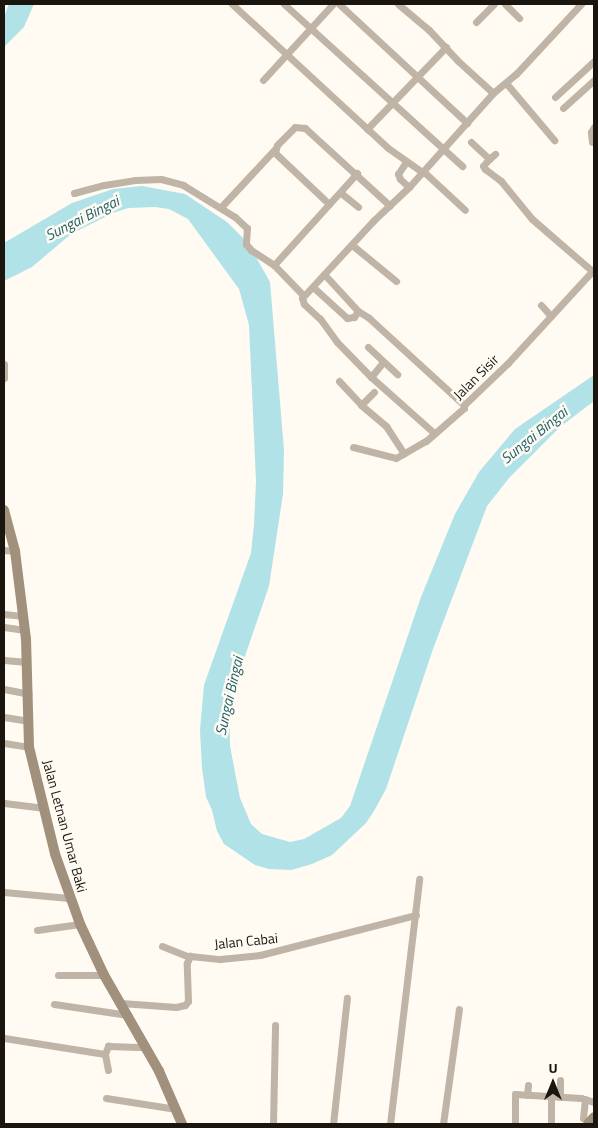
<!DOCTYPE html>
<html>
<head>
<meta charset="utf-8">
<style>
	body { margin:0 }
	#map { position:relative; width:598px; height:1128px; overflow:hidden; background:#fffaf2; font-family:"Titillium Web",sans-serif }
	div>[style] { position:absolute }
	.water>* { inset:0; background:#b0e2e8 }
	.street>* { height:7px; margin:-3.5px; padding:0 3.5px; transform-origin:3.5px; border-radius:3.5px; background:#bfb4a6 }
	.secondary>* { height:10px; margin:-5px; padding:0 5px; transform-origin:5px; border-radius:5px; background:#a1917c }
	span { translate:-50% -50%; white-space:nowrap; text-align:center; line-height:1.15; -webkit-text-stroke:5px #fffaf2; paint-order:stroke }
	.street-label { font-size:14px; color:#1a160f }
	.water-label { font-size:15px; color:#21626a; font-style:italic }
	.frame { position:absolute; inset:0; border:5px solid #1a160f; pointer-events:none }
	.north { position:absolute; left:528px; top:1058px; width:50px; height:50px; -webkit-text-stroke:4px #fffaf2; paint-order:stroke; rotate:0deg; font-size:14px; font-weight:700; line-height:20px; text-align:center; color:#1a160f }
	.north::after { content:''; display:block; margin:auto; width:18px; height:22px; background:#1a160f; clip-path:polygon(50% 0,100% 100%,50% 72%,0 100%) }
</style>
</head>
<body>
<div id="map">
	<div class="water">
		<div style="clip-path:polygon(9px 4px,34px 4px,24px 27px,4px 47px,4px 17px)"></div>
		<div style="clip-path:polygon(142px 186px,185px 194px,227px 222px,248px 243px,270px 282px,284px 450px,283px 494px,269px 586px,229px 703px,230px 746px,240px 798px,251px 824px,262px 834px,290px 842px,304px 839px,341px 818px,350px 806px,421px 597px,455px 514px,479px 472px,515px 429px,594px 375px,594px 401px,560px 427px,509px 478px,487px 506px,433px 649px,386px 789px,374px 811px,366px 823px,332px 855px,312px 864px,291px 870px,269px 869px,255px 865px,224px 844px,217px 831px,212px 810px,206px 797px,202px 768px,200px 730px,204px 685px,251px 553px,254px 525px,256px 481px,249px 325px,239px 289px,188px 219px,169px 209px,155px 207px,128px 208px,113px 213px,71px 234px,32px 267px,4px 281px,4px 243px,72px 203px,113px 189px)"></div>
	</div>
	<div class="street">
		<div style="left:232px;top:4px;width:212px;rotate:42.7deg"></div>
		<div style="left:388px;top:148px;width:42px;rotate:35.2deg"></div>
		<div style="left:284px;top:4px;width:241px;rotate:42.3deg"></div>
		<div style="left:339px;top:4px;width:175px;rotate:42.9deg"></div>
		<div style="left:398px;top:4px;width:40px;rotate:40deg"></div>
		<div style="left:429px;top:30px;width:42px;rotate:46.9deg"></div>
		<div style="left:458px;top:61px;width:47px;rotate:42.4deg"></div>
		<div style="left:505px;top:4px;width:20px;rotate:45deg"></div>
		<div style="left:476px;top:22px;width:25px;rotate:-45deg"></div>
		<div style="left:263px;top:80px;width:103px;rotate:-47.4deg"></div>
		<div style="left:506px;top:83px;width:75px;rotate:49.9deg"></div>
		<div style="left:555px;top:97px;width:53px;rotate:-42.7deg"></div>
		<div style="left:563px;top:108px;width:42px;rotate:-42.1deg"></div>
		<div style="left:367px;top:129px;width:114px;rotate:-46.1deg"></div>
		<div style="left:471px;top:142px;width:25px;rotate:43deg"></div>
		<div style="left:489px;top:159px;width:8px;rotate:-40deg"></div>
		<div style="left:592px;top:142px;width:10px;rotate:-96deg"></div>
		<div style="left:591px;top:132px;width:6px;rotate:-59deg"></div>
		<div style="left:489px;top:159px;width:9px;rotate:131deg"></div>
		<div style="left:483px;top:166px;width:4px;rotate:56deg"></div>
		<div style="left:485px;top:169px;width:20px;rotate:37deg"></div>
		<div style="left:501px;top:181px;width:49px;rotate:50.8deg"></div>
		<div style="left:532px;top:219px;width:79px;rotate:40.9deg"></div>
		<div style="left:406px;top:162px;width:14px;rotate:124deg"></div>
		<div style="left:398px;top:174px;width:5px;rotate:68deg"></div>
		<div style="left:400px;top:179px;width:12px;rotate:42deg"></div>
		<div style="left:423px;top:171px;width:57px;rotate:42.9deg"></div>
		<div style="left:74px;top:193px;width:31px;rotate:-15deg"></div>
		<div style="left:104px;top:185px;width:31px;rotate:-9deg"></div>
		<div style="left:135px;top:180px;width:26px;rotate:-2deg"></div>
		<div style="left:161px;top:179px;width:23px;rotate:15deg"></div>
		<div style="left:183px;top:185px;width:61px;rotate:31.6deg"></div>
		<div style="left:235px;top:217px;width:16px;rotate:43deg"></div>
		<div style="left:247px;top:228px;width:16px;rotate:94deg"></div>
		<div style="left:246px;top:244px;width:8px;rotate:50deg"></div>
		<div style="left:251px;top:250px;width:27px;rotate:33deg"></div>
		<div style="left:274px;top:265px;width:42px;rotate:46deg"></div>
		<div style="left:341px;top:193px;width:22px;rotate:39deg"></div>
		<div style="left:329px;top:204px;width:74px;rotate:-136.6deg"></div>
		<div style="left:275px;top:153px;width:8px;rotate:-76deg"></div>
		<div style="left:277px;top:145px;width:25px;rotate:-45deg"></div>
		<div style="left:295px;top:127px;width:10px;rotate:6deg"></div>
		<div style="left:305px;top:128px;width:115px;rotate:42.5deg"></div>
		<div style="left:221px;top:207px;width:79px;rotate:-47deg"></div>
		<div style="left:352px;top:245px;width:57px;rotate:39.3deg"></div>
		<div style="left:274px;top:265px;width:124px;rotate:-47.9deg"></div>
		<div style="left:324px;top:274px;width:50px;rotate:47.4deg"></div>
		<div style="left:358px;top:311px;width:13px;rotate:32deg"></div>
		<div style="left:369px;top:318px;width:129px;rotate:42.5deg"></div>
		<div style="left:313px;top:287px;width:46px;rotate:42.4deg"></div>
		<div style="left:347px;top:318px;width:7px;rotate:-8deg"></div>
		<div style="left:354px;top:317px;width:7px;rotate:-56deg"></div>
		<div style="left:541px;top:305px;width:15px;rotate:48deg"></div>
		<div style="left:368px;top:347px;width:40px;rotate:43deg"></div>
		<div style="left:4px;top:364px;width:14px;rotate:90deg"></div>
		<div style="left:371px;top:377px;width:19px;rotate:-51deg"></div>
		<div style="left:339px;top:381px;width:33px;rotate:47deg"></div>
		<div style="left:374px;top:392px;width:18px;rotate:135deg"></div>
		<div style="left:361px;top:405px;width:33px;rotate:40deg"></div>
		<div style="left:386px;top:426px;width:33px;rotate:57deg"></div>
		<div style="left:434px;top:433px;width:84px;rotate:-138.4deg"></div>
		<div style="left:371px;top:377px;width:49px;rotate:-134.2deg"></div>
		<div style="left:337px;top:342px;width:29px;rotate:-126deg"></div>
		<div style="left:320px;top:319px;width:22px;rotate:-137deg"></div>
		<div style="left:304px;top:304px;width:6px;rotate:-108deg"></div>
		<div style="left:302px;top:298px;width:105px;rotate:-47.3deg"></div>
		<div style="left:373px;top:221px;width:50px;rotate:-43.4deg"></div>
		<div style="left:409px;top:187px;width:126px;rotate:-48.2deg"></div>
		<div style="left:493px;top:93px;width:30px;rotate:-40deg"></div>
		<div style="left:516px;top:74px;width:96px;rotate:-47.1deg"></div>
		<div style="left:353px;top:447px;width:44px;rotate:14.3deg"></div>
		<div style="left:396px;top:458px;width:34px;rotate:-30deg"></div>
		<div style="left:426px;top:441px;width:50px;rotate:-41deg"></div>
		<div style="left:464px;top:408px;width:3px;rotate:-90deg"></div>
		<div style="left:464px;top:405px;width:61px;rotate:-43.7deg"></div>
		<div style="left:508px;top:363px;width:127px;rotate:-47.5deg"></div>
		<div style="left:4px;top:550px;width:11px;rotate:5deg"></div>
		<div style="left:4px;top:614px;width:18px;rotate:6deg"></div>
		<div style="left:4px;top:627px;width:21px;rotate:8deg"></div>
		<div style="left:4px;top:660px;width:23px;rotate:5deg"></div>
		<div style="left:4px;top:689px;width:25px;rotate:11deg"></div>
		<div style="left:4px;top:717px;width:24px;rotate:9deg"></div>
		<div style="left:4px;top:743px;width:25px;rotate:9deg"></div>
		<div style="left:4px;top:803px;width:39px;rotate:7deg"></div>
		<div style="left:4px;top:892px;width:65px;rotate:5.3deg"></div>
		<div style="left:37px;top:930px;width:43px;rotate:-7.9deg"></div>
		<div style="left:162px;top:946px;width:29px;rotate:22deg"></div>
		<div style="left:58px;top:975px;width:46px"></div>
		<div style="left:121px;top:1003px;width:55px;rotate:4.2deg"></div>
		<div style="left:176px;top:1007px;width:9px;rotate:-13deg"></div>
		<div style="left:185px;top:1005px;width:5px;rotate:-53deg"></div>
		<div style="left:188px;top:1001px;width:38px;rotate:-92deg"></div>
		<div style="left:187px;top:963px;width:8px;rotate:-67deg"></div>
		<div style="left:190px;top:956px;width:30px;rotate:6deg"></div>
		<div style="left:220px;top:959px;width:40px;rotate:-5.7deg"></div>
		<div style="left:260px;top:955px;width:161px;rotate:-14.4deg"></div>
		<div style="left:54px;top:1004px;width:75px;rotate:8.5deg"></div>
		<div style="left:4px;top:1038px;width:102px;rotate:9deg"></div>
		<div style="left:108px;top:1070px;width:16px;rotate:-101deg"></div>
		<div style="left:105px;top:1054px;width:9px;rotate:-69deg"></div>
		<div style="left:108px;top:1046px;width:38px;rotate:2deg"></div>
		<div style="left:527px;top:1095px;width:10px;rotate:-84deg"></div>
		<div style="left:560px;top:1097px;width:17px;rotate:-90deg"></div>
		<div style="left:106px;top:1098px;width:71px;rotate:8.9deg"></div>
		<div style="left:583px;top:1118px;width:19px;rotate:-84deg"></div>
		<div style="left:551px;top:1123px;width:26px;rotate:-90deg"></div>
		<div style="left:273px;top:1124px;width:99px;rotate:-88.8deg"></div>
		<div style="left:333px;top:1124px;width:127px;rotate:-83.7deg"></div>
		<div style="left:390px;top:1124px;width:247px;rotate:-83.2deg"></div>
		<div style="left:443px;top:1124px;width:116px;rotate:-82.1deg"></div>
		<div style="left:515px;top:1124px;width:30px;rotate:-90deg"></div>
		<div style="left:515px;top:1094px;width:66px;rotate:3.5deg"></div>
		<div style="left:581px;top:1098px;width:14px;rotate:17deg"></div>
	</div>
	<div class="secondary">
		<div style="left:4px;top:510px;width:42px;rotate:75deg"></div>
		<div style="left:15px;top:551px;width:89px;rotate:82.9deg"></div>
		<div style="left:26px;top:639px;width:108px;rotate:88.4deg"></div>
		<div style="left:29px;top:747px;width:110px;rotate:76.3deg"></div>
		<div style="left:55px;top:854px;width:74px;rotate:70.3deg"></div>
		<div style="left:80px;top:924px;width:56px;rotate:64.8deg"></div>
		<div style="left:104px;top:975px;width:111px;rotate:60.2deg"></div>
		<div style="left:159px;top:1071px;width:58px;rotate:66.5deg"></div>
		<div style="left:588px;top:1124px;width:9px;rotate:-49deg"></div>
	</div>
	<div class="street-label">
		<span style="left:476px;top:377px;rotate:-45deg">Jalan Sisir</span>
		<span style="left:65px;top:826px;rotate:75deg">Jalan Letnan Umar Baki</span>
		<span style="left:246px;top:941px;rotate:-6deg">Jalan Cabai</span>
	</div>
	<div class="water-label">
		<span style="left:82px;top:218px;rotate:-27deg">Sungai Bingai</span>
		<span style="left:534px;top:435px;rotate:-39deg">Sungai Bingai</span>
		<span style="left:229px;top:696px;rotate:-77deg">Sungai Bingai</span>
	</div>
	<div class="frame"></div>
	<div class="north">U</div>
</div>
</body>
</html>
